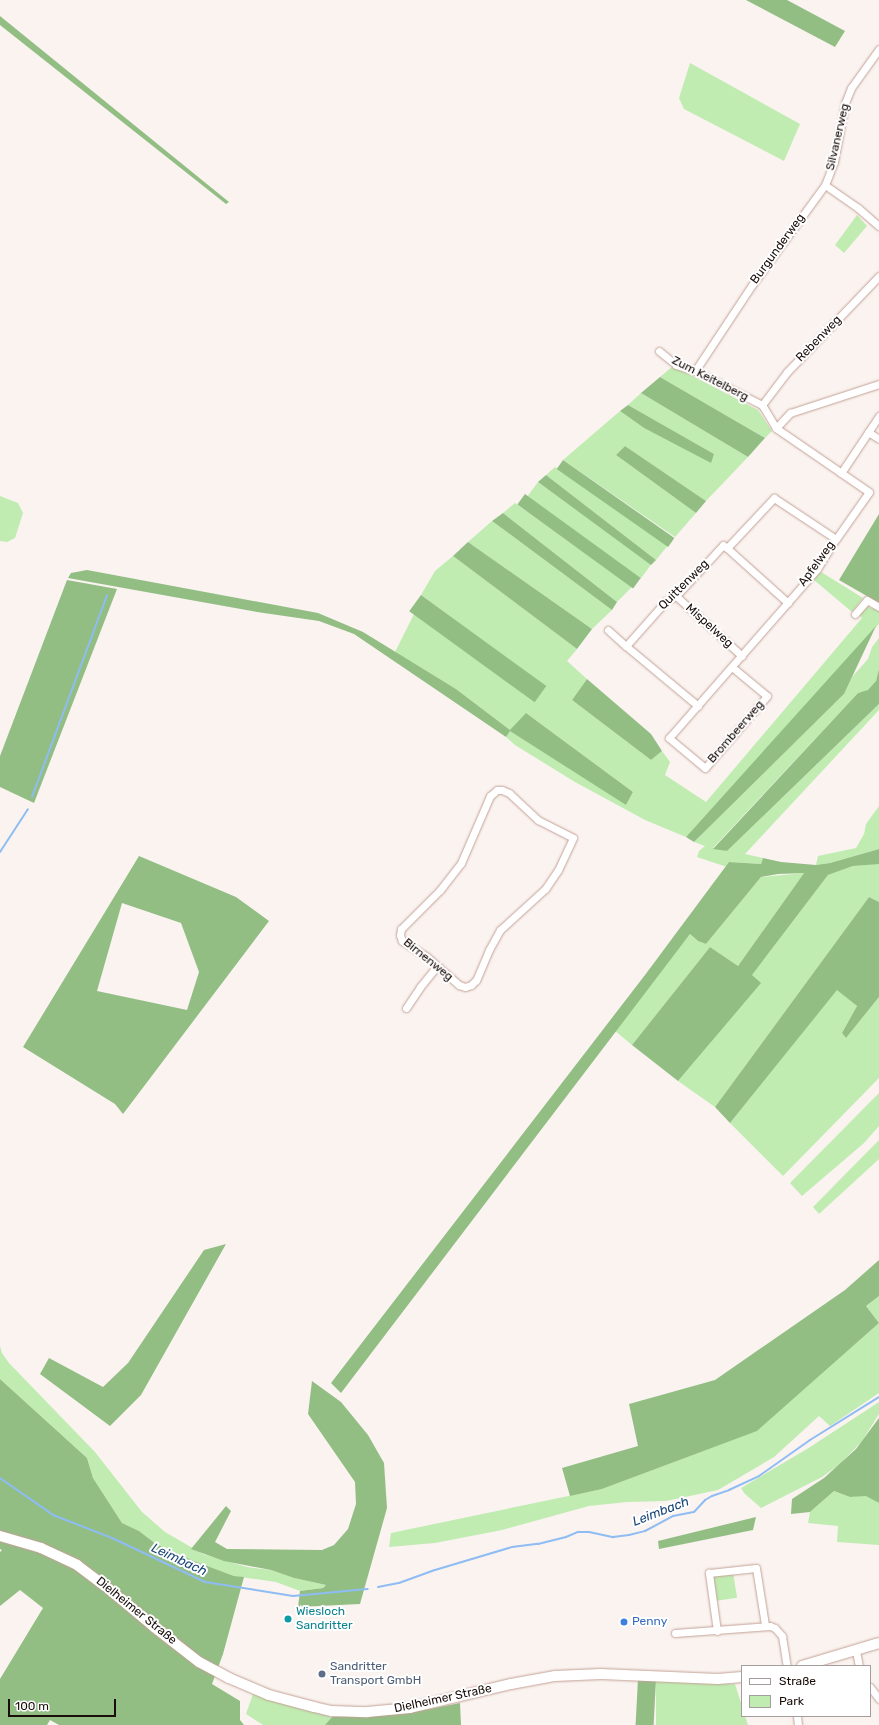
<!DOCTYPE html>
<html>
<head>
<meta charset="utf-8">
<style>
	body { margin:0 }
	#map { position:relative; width:879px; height:1725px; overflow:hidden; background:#faf3f0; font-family:Rubik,sans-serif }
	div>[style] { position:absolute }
	.green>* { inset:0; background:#c0ecb2; transform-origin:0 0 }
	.forest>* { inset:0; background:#92be84; transform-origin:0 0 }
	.stream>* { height:2px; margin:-1px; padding:0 1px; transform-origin:1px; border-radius:1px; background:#8ebcf3 }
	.roads { filter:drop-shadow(0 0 1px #c4a195) drop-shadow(0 0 1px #c4a195) }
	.minor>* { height:7px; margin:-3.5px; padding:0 3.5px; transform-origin:3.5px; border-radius:3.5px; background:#fff }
	.secondary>* { height:10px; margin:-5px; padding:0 5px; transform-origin:5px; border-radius:5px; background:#fff }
	.dots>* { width:11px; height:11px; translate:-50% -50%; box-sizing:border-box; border:2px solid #fff; border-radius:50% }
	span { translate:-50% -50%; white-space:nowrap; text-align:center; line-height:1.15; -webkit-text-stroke:4px #fff; paint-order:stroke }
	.street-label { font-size:12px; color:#190d09 }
	.culture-label { font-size:12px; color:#0d838f }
	.left { translate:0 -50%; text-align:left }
	.shop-label { font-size:12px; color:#366cbe }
	.service-label { font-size:12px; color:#4e5e75 }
	.water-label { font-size:13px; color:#174577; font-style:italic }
	.legend { position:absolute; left:741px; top:1665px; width:130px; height:52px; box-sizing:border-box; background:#fff; border:1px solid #a39e9d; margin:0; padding:5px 7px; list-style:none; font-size:12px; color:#190d09 }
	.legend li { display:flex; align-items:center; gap:8px; height:20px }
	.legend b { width:20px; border:1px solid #a39e9d }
	.scale { position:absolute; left:8px; top:1699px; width:108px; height:18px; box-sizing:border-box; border:2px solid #190d09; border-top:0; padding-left:5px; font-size:12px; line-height:14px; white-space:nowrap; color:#190d09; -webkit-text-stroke:3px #fff; paint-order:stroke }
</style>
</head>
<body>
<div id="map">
	<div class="green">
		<div style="clip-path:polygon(690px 63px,800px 124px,784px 161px,684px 109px,679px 98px)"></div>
		<div style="clip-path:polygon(857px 215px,867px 226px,844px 253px,835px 245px)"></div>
		<div style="clip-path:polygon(673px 366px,758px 410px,772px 431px,765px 438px,660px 377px)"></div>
		<div style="clip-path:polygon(641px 393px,748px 457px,706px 501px,625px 446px,616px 455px,696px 513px,675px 537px,563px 460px,620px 411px,644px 428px,710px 462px,714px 454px,628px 405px)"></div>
		<div style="clip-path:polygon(555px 467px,669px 544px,656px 560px,546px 475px)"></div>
		<div style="left:538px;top:482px;width:140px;height:18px;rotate:36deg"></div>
		<div style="clip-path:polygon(0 496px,18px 503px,23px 513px,15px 538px,7px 542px,0 541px)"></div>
		<div style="clip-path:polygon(515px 503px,632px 587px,617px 602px,503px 513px)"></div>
		<div style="clip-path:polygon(492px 521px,612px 610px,592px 629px,468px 542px)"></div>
		<div style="clip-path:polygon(evenodd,453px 556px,577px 649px,567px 661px,587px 679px,572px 700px,651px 760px,662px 751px,670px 762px,665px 775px,706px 802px,862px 618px,859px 615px,866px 606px,879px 611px,879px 624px,686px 837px,645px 820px,575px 782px,515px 745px,506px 737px,510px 730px,456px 689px,395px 652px,414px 614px,534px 701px,546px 687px,421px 595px,435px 571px,453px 556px,526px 713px,633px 792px,626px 805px,526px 713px)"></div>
		<div style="clip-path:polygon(821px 572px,863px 598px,852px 612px,814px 580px)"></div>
		<div style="clip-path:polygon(879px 638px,879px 669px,876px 681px,868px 691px,858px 693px,713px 848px,727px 851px,879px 704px,879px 710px,745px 854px,763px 858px,761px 864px,729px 862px,727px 867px,697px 857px,699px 851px,705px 846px,694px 842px,844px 694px,852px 677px,868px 659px,872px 647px)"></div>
		<div style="clip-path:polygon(879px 806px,879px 849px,830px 863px,816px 865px,818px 856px,856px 848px,864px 834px,866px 824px)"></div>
		<div style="clip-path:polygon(871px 864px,879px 864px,879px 902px,869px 897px,715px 1107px,678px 1081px,760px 983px,751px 976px,828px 875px,853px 866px)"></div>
		<div style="clip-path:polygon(804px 873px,738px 966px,710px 947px,632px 1045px,614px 1030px,690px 934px,698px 941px,706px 944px,761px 877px)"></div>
		<div style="clip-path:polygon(837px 989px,857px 1006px,842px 1033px,846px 1038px,879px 997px,879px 1078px,783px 1176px,730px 1123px)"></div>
		<div style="clip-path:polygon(879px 1093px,879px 1126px,864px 1143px,802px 1196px,790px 1183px)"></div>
		<div style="clip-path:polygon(879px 1140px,879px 1159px,819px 1214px,813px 1207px)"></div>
		<div style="clip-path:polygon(879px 1296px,879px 1393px,830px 1426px,819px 1416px,774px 1457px,718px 1490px,666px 1501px,627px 1502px,589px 1506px,502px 1530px,435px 1543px,389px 1547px,391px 1533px,602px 1489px,756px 1431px,879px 1323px,866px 1306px)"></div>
		<div style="clip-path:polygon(0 1346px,2px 1353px,9px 1363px,95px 1452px,142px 1512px,165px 1532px,203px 1554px,247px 1567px,271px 1570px,294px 1578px,326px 1585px,323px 1588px,300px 1591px,276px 1582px,234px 1576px,194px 1561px,156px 1544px,139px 1531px,122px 1523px,93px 1478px,87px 1458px,0 1379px)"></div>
		<div style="clip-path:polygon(879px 1402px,879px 1414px,862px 1441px,840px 1464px,822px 1477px,761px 1508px,744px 1493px,741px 1488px,807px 1449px)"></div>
		<div style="clip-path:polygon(834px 1491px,850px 1497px,866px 1495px,879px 1503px,879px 1545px,837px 1542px,838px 1526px,808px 1523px,810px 1512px)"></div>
		<div style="left:733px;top:1572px;width:26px;height:22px;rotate:81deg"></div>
		<div style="clip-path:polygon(656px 1680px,735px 1684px,742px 1706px,742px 1716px,745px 1716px,748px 1725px,656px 1725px)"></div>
		<div style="clip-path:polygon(253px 1694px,332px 1717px,325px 1725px,263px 1725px,246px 1714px)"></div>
	</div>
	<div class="forest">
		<div style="clip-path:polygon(746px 0,787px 0,845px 31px,835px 47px)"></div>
		<div style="clip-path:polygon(0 16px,229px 202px,226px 204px,0 25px)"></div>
		<div style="clip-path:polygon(660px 377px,765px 438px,748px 457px,641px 393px)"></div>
		<div style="clip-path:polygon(628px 405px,714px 454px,711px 463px,644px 428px,620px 411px)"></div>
		<div style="clip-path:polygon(625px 446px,706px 501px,696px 513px,616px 455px)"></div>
		<div style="left:563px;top:460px;width:136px;height:11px;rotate:35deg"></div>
		<div style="clip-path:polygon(546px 475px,656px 560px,651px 565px,538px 482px)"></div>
		<div style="left:525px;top:494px;width:143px;height:13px;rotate:36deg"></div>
		<div style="clip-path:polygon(503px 513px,617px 602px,612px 610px,492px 521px)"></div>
		<div style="clip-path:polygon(879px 514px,879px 603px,839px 580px)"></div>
		<div style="clip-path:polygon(468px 542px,592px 629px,577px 649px,453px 556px)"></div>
		<div style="clip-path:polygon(87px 570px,318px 613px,363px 632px,456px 689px,510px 730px,526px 713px,633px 792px,626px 805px,510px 731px,506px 737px,354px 634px,319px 621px,257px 612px,68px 578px,71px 573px)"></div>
		<div style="clip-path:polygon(67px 580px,117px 589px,34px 803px,0 787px,0 756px)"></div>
		<div style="left:421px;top:595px;width:155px;height:20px;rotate:36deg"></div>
		<div style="clip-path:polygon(876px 626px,844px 694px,694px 842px,686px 837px)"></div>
		<div style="clip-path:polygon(879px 669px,879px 704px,727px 851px,713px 849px,858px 693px,868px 690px,876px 681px)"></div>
		<div style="clip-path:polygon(587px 679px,651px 734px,662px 751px,651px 760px,572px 700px)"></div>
		<div style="clip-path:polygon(879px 849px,879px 864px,853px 866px,828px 875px,752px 975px,761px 983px,678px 1081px,632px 1045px,710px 947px,738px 966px,804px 873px,778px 874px,761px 877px,706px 944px,698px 941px,690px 934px,341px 1393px,331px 1383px,645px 975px,729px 862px,761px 864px,763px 858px,781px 862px,816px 865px,830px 863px)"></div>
		<div style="clip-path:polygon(evenodd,139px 856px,236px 897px,269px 921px,123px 1114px,115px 1104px,23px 1047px,139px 856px,122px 903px,181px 923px,199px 972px,187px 1010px,97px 991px,122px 903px)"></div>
		<div style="clip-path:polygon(869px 897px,879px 902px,879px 997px,846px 1038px,842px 1033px,857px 1006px,837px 990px,730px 1123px,715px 1107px)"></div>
		<div style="clip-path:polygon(226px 1244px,141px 1395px,110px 1426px,40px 1374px,49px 1358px,103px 1387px,128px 1363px,204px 1250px)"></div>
		<div style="clip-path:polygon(879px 1260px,879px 1296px,866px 1306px,879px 1323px,757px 1431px,602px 1489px,570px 1496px,562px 1468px,638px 1446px,629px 1404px,715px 1380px,845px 1290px)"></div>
		<div style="clip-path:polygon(0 1379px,87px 1458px,93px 1478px,122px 1523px,139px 1531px,156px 1544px,194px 1561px,234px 1576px,244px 1577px,223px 1654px,212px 1684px,240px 1701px,240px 1720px,244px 1725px,59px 1725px,50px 1720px,47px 1725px,0 1725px,0 1679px,43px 1608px,20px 1590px,0 1606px,0 1552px,2px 1550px,0 1549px)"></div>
		<div style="clip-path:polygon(312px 1381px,341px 1402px,368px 1435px,384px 1463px,387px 1508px,360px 1604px,298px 1607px,300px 1591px,323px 1588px,326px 1585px,294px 1578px,271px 1570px,224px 1561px,191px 1549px,226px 1506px,231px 1511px,215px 1542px,227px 1549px,322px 1550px,334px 1545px,348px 1529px,356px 1504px,355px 1482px,308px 1414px)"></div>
		<div style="clip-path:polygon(879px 1418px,879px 1503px,866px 1496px,850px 1497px,834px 1491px,810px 1512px,791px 1514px,792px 1499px,824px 1478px,856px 1449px)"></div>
		<div style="clip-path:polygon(756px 1517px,753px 1530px,659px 1549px,658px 1541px)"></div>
		<div style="left:638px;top:1679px;width:18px;height:46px;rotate:3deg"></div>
		<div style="clip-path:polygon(460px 1703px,461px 1725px,325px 1725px,332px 1717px,409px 1713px)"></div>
	</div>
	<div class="stream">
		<div style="left:32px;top:797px;width:215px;rotate:-69.6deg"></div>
		<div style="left:0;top:852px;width:51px;rotate:-56.9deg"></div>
		<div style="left:0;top:1478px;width:65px;rotate:34.9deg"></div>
		<div style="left:53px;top:1515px;width:63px;rotate:21.3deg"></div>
		<div style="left:112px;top:1538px;width:103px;rotate:25.3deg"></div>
		<div style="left:205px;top:1582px;width:89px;rotate:9deg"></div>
		<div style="left:293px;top:1596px;width:75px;rotate:-5.3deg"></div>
		<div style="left:378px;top:1587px;width:21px;rotate:-11deg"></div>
		<div style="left:399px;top:1583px;width:38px;rotate:-20deg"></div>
		<div style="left:435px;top:1570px;width:80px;rotate:-16.6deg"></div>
		<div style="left:512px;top:1547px;width:26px;rotate:-7deg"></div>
		<div style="left:538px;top:1544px;width:29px;rotate:-14deg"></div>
		<div style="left:566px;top:1537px;width:13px;rotate:-23deg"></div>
		<div style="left:578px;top:1532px;width:11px"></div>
		<div style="left:589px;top:1532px;width:25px;rotate:12deg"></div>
		<div style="left:613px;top:1537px;width:16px;rotate:-7deg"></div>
		<div style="left:629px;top:1535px;width:16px;rotate:-14deg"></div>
		<div style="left:645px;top:1531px;width:32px;rotate:-28deg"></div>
		<div style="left:673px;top:1516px;width:21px;rotate:-11deg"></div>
		<div style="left:694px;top:1512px;width:16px;rotate:-47deg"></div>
		<div style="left:705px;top:1500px;width:8px;rotate:-30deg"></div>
		<div style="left:712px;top:1496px;width:18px;rotate:-19deg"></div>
		<div style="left:729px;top:1490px;width:33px;rotate:-25deg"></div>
		<div style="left:759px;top:1476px;width:62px;rotate:-35.2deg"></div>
		<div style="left:810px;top:1440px;width:81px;rotate:-31.9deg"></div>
	</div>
	<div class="roads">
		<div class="minor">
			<div style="left:825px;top:185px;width:25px;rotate:-69deg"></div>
			<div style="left:834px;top:162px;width:60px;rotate:-79.4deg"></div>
			<div style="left:845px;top:103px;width:16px;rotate:-68deg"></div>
			<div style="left:851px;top:88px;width:48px;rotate:-54.3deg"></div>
			<div style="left:659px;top:351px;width:22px;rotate:39deg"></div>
			<div style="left:676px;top:365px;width:20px;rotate:18deg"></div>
			<div style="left:695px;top:371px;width:75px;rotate:26.9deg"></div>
			<div style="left:695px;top:371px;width:103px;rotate:-56.5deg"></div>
			<div style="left:752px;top:285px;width:124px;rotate:-53.9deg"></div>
			<div style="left:825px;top:185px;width:40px;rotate:34.9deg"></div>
			<div style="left:858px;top:208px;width:28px;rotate:41deg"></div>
			<div style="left:762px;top:405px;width:41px;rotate:-52.9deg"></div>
			<div style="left:787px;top:372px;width:133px;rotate:-46.2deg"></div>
			<div style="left:776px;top:428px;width:21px;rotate:-47deg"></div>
			<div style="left:790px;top:413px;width:94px;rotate:-18deg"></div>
			<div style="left:868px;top:432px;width:13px;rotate:32deg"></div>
			<div style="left:841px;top:473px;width:69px;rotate:-56.3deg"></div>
			<div style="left:727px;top:548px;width:82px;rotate:42deg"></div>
			<div style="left:676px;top:596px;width:89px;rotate:42.3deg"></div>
			<div style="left:855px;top:614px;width:18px;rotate:-49deg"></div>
			<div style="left:867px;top:600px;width:14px;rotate:30deg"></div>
			<div style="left:608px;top:630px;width:24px;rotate:42deg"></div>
			<div style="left:732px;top:667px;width:45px;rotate:39.6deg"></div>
			<div style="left:767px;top:696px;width:95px;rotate:130.7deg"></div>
			<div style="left:705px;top:768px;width:47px;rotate:-140.2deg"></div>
			<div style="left:669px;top:738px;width:225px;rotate:-48.8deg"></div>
			<div style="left:817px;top:569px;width:36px;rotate:-58deg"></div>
			<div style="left:836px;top:539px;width:57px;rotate:-54.9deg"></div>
			<div style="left:869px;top:492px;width:113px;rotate:-145.5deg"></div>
			<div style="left:776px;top:428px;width:27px;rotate:-121deg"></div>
			<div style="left:698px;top:706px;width:94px;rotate:-140.2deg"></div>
			<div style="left:626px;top:646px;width:60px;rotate:-48.4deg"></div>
			<div style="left:666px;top:601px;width:11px;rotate:-27deg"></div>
			<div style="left:676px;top:596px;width:69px;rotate:-47.3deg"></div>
			<div style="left:723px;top:545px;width:5px;rotate:37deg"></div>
			<div style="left:727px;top:548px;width:69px;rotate:-46.8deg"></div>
			<div style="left:774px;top:498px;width:74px;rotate:33.5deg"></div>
			<div style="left:497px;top:790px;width:5px"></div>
			<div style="left:502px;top:790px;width:8px;rotate:23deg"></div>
			<div style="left:509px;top:793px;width:40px;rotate:43deg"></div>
			<div style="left:538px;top:820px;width:39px;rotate:27deg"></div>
			<div style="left:573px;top:838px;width:35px;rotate:115deg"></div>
			<div style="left:558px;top:870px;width:23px;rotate:124deg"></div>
			<div style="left:545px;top:889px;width:61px;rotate:137.7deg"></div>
			<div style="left:500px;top:930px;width:23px;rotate:119deg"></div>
			<div style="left:489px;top:950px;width:33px;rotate:113deg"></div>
			<div style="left:476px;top:980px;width:7px;rotate:135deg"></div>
			<div style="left:471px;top:985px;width:6px;rotate:162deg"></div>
			<div style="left:465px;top:987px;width:6px;rotate:-162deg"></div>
			<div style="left:459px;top:985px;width:43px;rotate:-138.8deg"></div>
			<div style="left:427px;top:957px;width:30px;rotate:-147deg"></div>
			<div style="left:402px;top:941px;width:6px;rotate:-108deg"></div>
			<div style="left:400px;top:935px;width:6px;rotate:-81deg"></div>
			<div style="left:401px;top:929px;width:55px;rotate:-45deg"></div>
			<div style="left:440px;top:890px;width:34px;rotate:-52deg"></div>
			<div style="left:461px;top:863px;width:73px;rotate:-66.6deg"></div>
			<div style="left:490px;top:796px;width:9px;rotate:-41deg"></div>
			<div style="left:406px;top:1008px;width:25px;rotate:-56deg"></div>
			<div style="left:420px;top:987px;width:27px;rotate:-51deg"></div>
			<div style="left:717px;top:1631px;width:59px;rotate:-97.9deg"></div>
			<div style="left:709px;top:1573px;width:47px;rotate:-6.1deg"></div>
			<div style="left:756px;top:1568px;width:58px;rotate:81deg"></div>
			<div style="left:675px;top:1633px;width:95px;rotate:-4.2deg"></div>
			<div style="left:770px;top:1626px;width:5px;rotate:22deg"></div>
			<div style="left:775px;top:1628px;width:11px;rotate:49deg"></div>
			<div style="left:782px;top:1636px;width:30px;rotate:81deg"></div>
			<div style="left:856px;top:1651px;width:15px;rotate:79deg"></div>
			<div style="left:870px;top:1687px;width:15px;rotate:53deg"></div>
			<div style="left:797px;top:1716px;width:9px;rotate:84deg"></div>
		</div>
		<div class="secondary">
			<div style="left:0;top:1536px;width:43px;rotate:16.3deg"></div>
			<div style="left:41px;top:1548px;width:40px;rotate:25deg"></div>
			<div style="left:77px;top:1565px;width:34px;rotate:37deg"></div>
			<div style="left:104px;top:1585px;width:65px;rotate:40deg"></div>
			<div style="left:154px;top:1627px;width:57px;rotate:37.9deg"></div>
			<div style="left:199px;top:1662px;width:34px;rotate:28deg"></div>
			<div style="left:229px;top:1678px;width:43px;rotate:23deg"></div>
			<div style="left:269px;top:1695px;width:47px;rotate:14.9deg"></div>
			<div style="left:314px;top:1707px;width:18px;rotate:13deg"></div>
			<div style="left:332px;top:1711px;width:35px;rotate:2deg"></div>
			<div style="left:367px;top:1712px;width:43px;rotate:-5.3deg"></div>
			<div style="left:410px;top:1708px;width:104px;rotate:-13.4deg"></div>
			<div style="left:511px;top:1684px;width:45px;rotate:-10.3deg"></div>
			<div style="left:555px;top:1676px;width:46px;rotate:-2.5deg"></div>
			<div style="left:601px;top:1674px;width:117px;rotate:2.4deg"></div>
			<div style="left:718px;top:1679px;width:24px;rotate:-5deg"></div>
			<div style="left:802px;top:1666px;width:80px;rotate:-16.6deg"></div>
		</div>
	</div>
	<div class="dots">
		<div style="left:288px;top:1619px;background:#0f9aa8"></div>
		<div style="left:624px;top:1622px;background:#3f7fe0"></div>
		<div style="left:322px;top:1674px;background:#5c6f8a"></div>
	</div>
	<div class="street-label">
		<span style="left:838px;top:137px;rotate:-77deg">Silvanerweg</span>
		<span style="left:778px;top:249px;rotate:-54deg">Burgunderweg</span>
		<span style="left:819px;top:339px;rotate:-46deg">Rebenweg</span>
		<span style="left:710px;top:379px;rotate:27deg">Zum Keitelberg</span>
		<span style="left:817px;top:564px;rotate:-54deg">Apfelweg</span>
		<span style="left:684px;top:585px;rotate:-45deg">Quittenweg</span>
		<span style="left:709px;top:626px;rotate:42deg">Mispelweg</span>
		<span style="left:736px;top:732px;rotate:-49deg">Brombeerweg</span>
		<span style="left:428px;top:960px;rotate:39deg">Birnenweg</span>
		<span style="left:136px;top:1611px;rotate:39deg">Dielheimer Straße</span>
		<span style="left:443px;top:1699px;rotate:-12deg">Dielheimer Straße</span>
	</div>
	<div class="culture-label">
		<span class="left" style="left:296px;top:1619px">Wiesloch<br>Sandritter</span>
	</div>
	<div class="shop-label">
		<span class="left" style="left:632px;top:1622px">Penny</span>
	</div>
	<div class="service-label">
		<span class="left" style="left:330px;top:1674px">Sandritter<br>Transport GmbH</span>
	</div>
	<div class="water-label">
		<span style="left:661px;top:1512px;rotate:-21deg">Leimbach</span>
		<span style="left:179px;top:1560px;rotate:25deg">Leimbach</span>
	</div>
	<ul class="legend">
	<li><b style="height:5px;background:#fff"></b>Straße</li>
	<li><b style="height:11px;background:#c0ecb2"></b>Park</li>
	</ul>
	<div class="scale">100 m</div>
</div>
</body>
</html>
